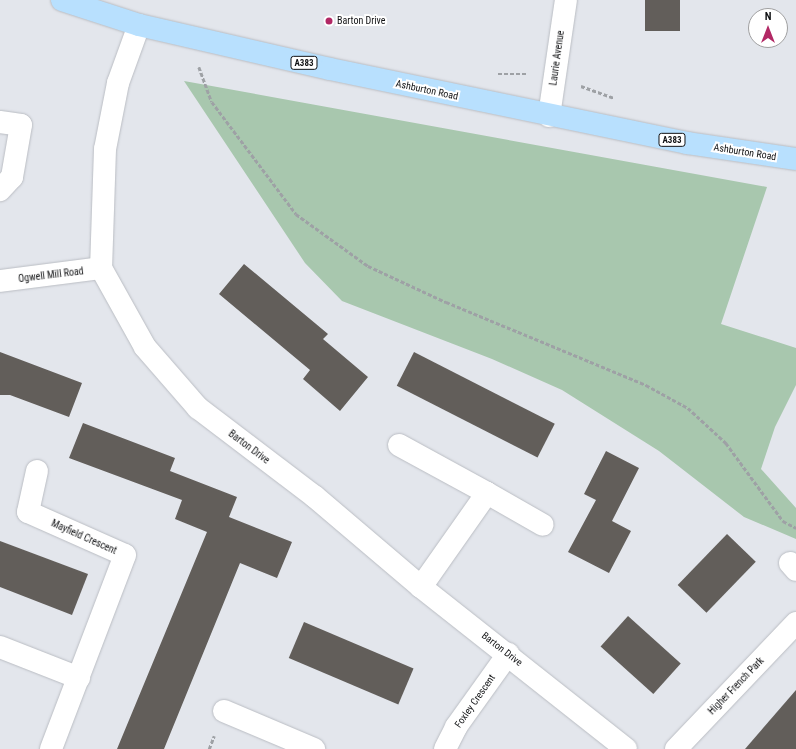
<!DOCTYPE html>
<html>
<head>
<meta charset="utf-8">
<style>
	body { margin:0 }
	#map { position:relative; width:796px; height:749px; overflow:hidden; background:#e3e6ec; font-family:"Roboto Condensed",sans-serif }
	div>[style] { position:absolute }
	.green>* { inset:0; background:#a8c7ae }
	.building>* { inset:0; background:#625e5a; transform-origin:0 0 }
	.path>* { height:2.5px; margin-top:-1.25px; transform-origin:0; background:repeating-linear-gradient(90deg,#9ea1a5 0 4px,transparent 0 6px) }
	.roads { filter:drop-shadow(0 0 1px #babdc3) drop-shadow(0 0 1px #babdc3) }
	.minor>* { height:22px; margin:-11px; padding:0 11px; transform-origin:11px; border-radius:11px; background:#fff }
	.major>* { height:22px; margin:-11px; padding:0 11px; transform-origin:11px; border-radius:11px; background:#b8e0fe }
	.dots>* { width:11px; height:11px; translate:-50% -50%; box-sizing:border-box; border:2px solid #fff; border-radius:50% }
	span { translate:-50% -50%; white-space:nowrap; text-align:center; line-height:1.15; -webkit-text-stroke:4px #fff; paint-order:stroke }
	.shield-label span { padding:1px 3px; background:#fff; border:1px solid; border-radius:3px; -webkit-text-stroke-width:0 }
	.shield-label { font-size:9px; color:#111214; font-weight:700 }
	.poi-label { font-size:10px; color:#111214 }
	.left { translate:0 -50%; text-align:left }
	.street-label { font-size:10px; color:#111214 }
	.north { position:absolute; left:748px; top:8px; width:40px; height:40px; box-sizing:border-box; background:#fff; border:1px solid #a0a0a1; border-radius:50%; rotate:0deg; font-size:11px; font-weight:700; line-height:16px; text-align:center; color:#111214 }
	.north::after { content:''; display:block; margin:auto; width:14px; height:18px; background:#b22865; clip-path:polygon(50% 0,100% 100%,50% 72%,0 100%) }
</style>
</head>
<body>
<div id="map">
	<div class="green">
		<div style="clip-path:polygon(184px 81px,767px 187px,721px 324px,796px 348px,796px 385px,775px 427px,761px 469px,796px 508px,796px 539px,744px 517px,659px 451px,562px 390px,492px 359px,342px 301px,305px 263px)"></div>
	</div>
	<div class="building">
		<div style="left:645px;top:0;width:35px;height:31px"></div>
		<div style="clip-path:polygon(244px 264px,328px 334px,323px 339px,368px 377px,340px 411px,303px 379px,310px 370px,219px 294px)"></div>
		<div style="clip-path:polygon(0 352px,82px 383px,69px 417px,10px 395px,0 395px)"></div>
		<div style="left:414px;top:352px;width:158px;height:38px;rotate:27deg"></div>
		<div style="clip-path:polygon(83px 423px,175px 458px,170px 471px,237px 497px,229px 517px,292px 542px,277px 578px,240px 563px,164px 749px,117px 749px,207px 532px,175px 519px,182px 500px,69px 458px)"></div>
		<div style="clip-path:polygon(606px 451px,639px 468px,612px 521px,631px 531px,609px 573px,568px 552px,596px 500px,584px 494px)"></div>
		<div style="left:727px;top:534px;width:40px;height:71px;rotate:44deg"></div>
		<div style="clip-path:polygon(0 541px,88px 574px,72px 615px,0 587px)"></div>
		<div style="left:628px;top:616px;width:71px;height:41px;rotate:42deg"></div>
		<div style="left:304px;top:622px;width:119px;height:39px;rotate:23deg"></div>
		<div style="clip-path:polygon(796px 690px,796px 749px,745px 749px)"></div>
	</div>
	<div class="path">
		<div style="left:199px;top:67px;width:37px;rotate:70deg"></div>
		<div style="left:212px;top:102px;width:140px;rotate:53.1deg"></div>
		<div style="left:296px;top:214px;width:89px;rotate:35.8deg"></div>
		<div style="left:368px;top:266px;width:86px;rotate:24.8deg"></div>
		<div style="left:446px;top:302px;width:217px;rotate:22.5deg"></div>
		<div style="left:646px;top:385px;width:48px;rotate:28.7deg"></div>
		<div style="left:688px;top:408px;width:52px;rotate:42.6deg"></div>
		<div style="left:726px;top:443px;width:97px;rotate:53.8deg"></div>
		<div style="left:783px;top:521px;width:15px;rotate:28deg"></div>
		<div style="left:498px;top:74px;width:29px"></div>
		<div style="left:581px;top:86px;width:35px;rotate:20deg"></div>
		<div style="left:209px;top:749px;width:14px;rotate:-69deg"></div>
	</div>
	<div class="roads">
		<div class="minor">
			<div style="left:139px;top:25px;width:62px;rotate:109.9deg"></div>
			<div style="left:118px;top:83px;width:67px;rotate:101.1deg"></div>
			<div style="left:105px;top:149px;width:119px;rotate:91.9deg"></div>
			<div style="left:101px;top:268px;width:90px;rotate:60.9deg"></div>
			<div style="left:145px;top:347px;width:81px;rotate:49deg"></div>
			<div style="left:198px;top:408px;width:146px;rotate:37.2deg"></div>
			<div style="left:314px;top:496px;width:140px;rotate:40.4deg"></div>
			<div style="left:421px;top:587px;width:261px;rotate:38.3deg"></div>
			<div style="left:549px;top:116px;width:117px;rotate:-81.7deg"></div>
			<div style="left:0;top:122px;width:21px;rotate:8deg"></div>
			<div style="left:21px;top:125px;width:53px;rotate:99.8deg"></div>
			<div style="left:12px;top:177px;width:18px;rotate:133deg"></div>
			<div style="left:0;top:281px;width:102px;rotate:-7.3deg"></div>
			<div style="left:399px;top:445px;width:100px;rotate:28.6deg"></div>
			<div style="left:487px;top:493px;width:115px;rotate:125.1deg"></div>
			<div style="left:37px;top:471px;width:42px;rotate:102.4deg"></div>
			<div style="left:28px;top:512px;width:106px;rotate:23.9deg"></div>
			<div style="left:125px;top:555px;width:208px;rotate:110.9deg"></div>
			<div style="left:487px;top:493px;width:64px;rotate:29.7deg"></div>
			<div style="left:790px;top:563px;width:9px;rotate:49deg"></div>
			<div style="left:0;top:647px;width:85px;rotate:21.4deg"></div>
			<div style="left:224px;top:711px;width:98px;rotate:22.9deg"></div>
			<div style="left:445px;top:749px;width:25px;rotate:-63deg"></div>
			<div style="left:456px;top:727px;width:90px;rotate:-54.5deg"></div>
			<div style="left:676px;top:749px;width:174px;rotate:-46.4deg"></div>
		</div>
		<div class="major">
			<div style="left:62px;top:0;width:81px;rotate:18deg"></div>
			<div style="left:139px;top:25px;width:196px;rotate:13deg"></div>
			<div style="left:330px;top:69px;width:365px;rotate:11.7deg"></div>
			<div style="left:687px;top:143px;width:110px;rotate:8.4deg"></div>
		</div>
	</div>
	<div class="dots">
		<div style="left:329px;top:21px;background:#b22865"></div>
	</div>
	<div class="shield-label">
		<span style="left:304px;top:63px">A383</span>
		<span style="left:672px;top:140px">A383</span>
	</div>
	<div class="poi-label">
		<span class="left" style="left:337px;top:21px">Barton Drive</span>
	</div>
	<div class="street-label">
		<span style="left:557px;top:58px;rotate:-82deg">Laurie Avenue</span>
		<span style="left:427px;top:90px;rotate:12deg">Ashburton Road</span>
		<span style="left:745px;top:152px;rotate:9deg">Ashburton Road</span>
		<span style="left:51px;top:275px;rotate:-7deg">Ogwell Mill Road</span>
		<span style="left:249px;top:447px;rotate:37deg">Barton Drive</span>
		<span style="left:84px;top:537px;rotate:24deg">Mayfield Crescent</span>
		<span style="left:502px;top:649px;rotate:38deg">Barton Drive</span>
		<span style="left:736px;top:686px;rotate:-46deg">Higher French Park</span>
		<span style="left:475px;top:701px;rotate:-55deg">Foxley Crescent</span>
	</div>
	<div class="north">N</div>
</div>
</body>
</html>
